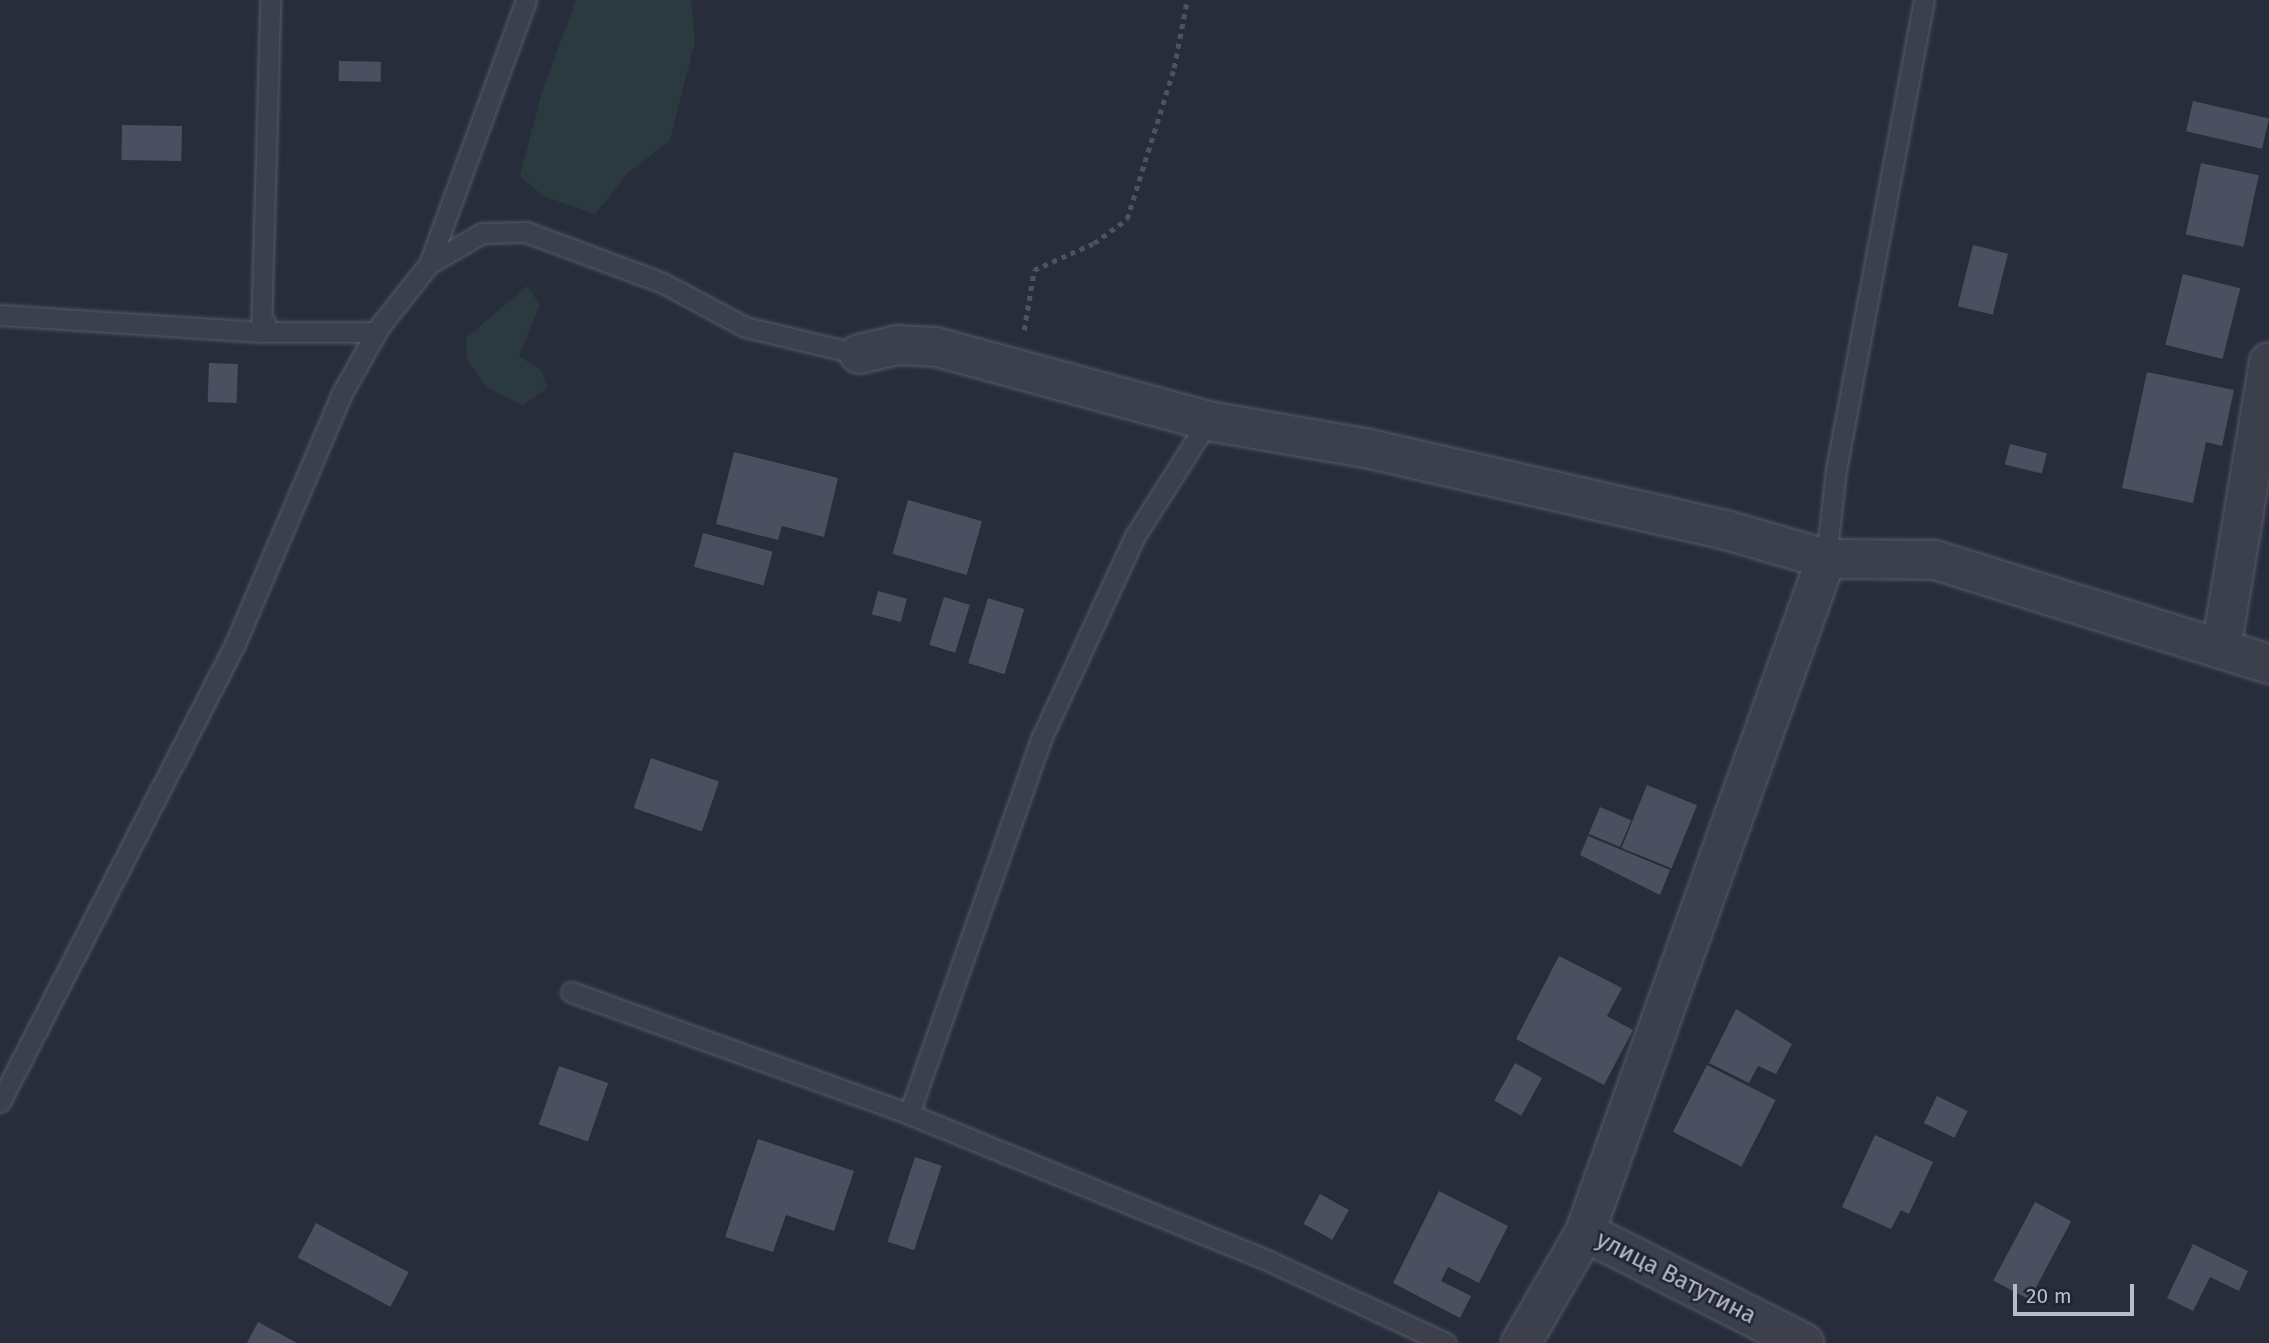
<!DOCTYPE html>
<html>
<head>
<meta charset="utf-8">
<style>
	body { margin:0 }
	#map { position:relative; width:2269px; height:1343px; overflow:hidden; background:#282d3c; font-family:"Fira Sans",sans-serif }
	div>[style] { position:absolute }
	.green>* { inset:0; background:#2b3a3e }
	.building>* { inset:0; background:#4a5060; transform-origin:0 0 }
	.path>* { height:4.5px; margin-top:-2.25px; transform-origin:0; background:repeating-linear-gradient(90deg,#48555b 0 5px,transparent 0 10px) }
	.roads { filter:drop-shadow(0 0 2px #575b68) drop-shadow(0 0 2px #575b68) }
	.service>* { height:19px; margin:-9.5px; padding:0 9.5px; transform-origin:9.5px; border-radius:9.5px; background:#3c404d }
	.minor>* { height:38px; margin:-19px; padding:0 19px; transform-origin:19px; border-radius:19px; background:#3c404d }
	span { translate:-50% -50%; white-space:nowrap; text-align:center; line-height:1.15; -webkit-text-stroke:5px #212532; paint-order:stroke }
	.street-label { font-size:24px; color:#b8bbc8 }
	.scale { position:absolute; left:2013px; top:1284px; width:121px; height:32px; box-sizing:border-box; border:4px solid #b8bbc8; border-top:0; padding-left:9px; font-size:21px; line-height:24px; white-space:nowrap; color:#b8bbc8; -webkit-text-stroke:5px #212532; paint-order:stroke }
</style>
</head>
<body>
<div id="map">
	<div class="green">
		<div style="clip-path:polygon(576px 0,691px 0,695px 42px,670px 140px,628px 173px,595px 214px,543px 196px,520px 176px,542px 92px)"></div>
		<div style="clip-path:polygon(527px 286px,540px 305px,519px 356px,542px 371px,547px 388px,523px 405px,487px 388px,467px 360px,466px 338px)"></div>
	</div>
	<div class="building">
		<div style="left:339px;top:61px;width:42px;height:20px;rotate:1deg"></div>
		<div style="left:2193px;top:101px;width:78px;height:31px;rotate:13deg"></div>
		<div style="left:122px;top:125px;width:60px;height:35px;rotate:1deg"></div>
		<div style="left:2201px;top:163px;width:59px;height:73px;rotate:12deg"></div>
		<div style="left:1973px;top:245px;width:36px;height:63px;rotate:14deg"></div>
		<div style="left:2183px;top:274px;width:59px;height:73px;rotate:14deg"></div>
		<div style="left:209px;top:363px;width:29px;height:39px;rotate:2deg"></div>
		<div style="clip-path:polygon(2147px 372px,2234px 390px,2222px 446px,2206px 442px,2193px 503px,2122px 488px)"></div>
		<div style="left:2010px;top:444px;width:38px;height:21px;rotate:14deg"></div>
		<div style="clip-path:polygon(734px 452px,838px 478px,824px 537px,782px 526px,778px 540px,716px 524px)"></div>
		<div style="left:908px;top:500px;width:77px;height:56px;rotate:16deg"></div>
		<div style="left:703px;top:533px;width:72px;height:35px;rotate:15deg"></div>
		<div style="left:878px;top:591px;width:30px;height:24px;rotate:15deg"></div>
		<div style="left:944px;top:597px;width:27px;height:50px;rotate:17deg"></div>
		<div style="left:988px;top:598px;width:38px;height:68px;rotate:17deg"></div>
		<div style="left:651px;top:758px;width:72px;height:53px;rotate:19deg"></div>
		<div style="left:1647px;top:785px;width:54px;height:68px;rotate:22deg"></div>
		<div style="left:1600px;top:807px;width:34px;height:29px;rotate:23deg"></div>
		<div style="clip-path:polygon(1588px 836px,1670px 870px,1660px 895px,1580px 855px)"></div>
		<div style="clip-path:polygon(1559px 956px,1622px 988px,1607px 1016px,1633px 1030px,1604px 1085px,1516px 1039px)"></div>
		<div style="clip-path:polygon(1736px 1009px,1792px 1044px,1776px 1074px,1758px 1066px,1749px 1083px,1709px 1063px)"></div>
		<div style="left:1515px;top:1063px;width:31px;height:43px;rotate:29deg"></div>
		<div style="left:1707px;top:1065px;width:77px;height:75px;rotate:27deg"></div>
		<div style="left:559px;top:1066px;width:52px;height:62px;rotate:19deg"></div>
		<div style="left:1937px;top:1096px;width:34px;height:30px;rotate:26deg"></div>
		<div style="clip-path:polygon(1875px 1135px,1933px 1162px,1909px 1214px,1901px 1210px,1891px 1229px,1842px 1207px)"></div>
		<div style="clip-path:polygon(758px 1139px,854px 1171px,834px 1231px,786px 1215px,773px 1252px,725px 1237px)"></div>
		<div style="left:915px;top:1157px;width:28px;height:89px;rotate:18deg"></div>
		<div style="clip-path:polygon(1439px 1191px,1508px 1226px,1479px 1283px,1448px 1267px,1441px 1281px,1471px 1296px,1460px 1318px,1393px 1283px)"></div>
		<div style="left:1320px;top:1194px;width:33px;height:34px;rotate:29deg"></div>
		<div style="left:2035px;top:1202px;width:41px;height:89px;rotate:28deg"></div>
		<div style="left:316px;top:1223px;width:105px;height:39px;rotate:28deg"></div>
		<div style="clip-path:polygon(2193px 1244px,2248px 1271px,2239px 1291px,2210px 1277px,2193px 1311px,2167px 1298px)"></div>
		<div style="clip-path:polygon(258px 1322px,297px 1343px,247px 1343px)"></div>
	</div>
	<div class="path">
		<div style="left:1024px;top:330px;width:61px;rotate:-80.5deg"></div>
		<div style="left:1034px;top:270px;width:66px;rotate:-24.2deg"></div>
		<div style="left:1094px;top:243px;width:41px;rotate:-36deg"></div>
		<div style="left:1127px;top:219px;width:158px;rotate:-72.7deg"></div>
		<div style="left:1174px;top:68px;width:69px;rotate:-79.2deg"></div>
	</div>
	<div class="roads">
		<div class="service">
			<div style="left:429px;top:264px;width:61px;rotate:-30.3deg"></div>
			<div style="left:482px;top:233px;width:44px;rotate:-1.3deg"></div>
			<div style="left:526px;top:232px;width:146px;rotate:20.4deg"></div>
			<div style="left:663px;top:283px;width:93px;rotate:28.2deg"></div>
			<div style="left:745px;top:327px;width:117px;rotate:13.3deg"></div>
			<div style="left:0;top:315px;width:262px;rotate:3.7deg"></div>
			<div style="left:261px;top:332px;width:116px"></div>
			<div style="left:265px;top:322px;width:11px;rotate:112deg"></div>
			<div style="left:261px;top:332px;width:332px;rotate:-88.4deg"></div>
			<div style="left:1826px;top:559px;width:90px;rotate:-83.6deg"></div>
			<div style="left:1836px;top:470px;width:478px;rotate:-79.4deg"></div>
			<div style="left:571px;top:992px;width:359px;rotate:19.8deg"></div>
			<div style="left:909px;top:1114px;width:400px;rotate:-70.6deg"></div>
			<div style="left:1042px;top:737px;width:221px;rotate:-65.2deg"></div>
			<div style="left:1135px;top:536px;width:136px;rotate:-57.6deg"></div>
			<div style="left:0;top:1102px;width:515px;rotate:-62.84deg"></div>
			<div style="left:235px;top:644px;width:271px;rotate:-66.9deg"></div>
			<div style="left:341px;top:395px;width:78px;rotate:-60.8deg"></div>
			<div style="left:379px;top:327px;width:80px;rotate:-51.6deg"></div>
			<div style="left:429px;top:264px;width:281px;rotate:-69.8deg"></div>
			<div style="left:909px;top:1114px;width:389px;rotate:22.2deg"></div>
			<div style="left:1269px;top:1261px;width:195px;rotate:24.9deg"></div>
		</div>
		<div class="minor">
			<div style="left:859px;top:354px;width:39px;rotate:-13deg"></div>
			<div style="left:897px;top:345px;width:39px;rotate:3deg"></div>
			<div style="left:936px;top:347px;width:282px;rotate:15.2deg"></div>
			<div style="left:1208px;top:421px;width:159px;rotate:9.8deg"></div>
			<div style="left:1365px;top:448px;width:370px;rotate:12.8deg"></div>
			<div style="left:1726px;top:530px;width:104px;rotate:16.2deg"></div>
			<div style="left:2221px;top:649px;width:291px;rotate:-80.5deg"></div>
			<div style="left:1585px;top:1232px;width:246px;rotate:26.9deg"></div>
			<div style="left:1521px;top:1343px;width:128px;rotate:-60deg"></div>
			<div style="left:1585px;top:1232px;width:715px;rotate:-70.3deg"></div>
			<div style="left:1826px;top:559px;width:109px;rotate:0.5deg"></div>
			<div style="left:1935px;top:560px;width:350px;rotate:17.3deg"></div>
		</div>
	</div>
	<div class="street-label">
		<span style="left:1676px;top:1278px;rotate:27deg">улица Ватутина</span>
	</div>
	<div class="scale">20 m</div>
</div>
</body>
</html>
